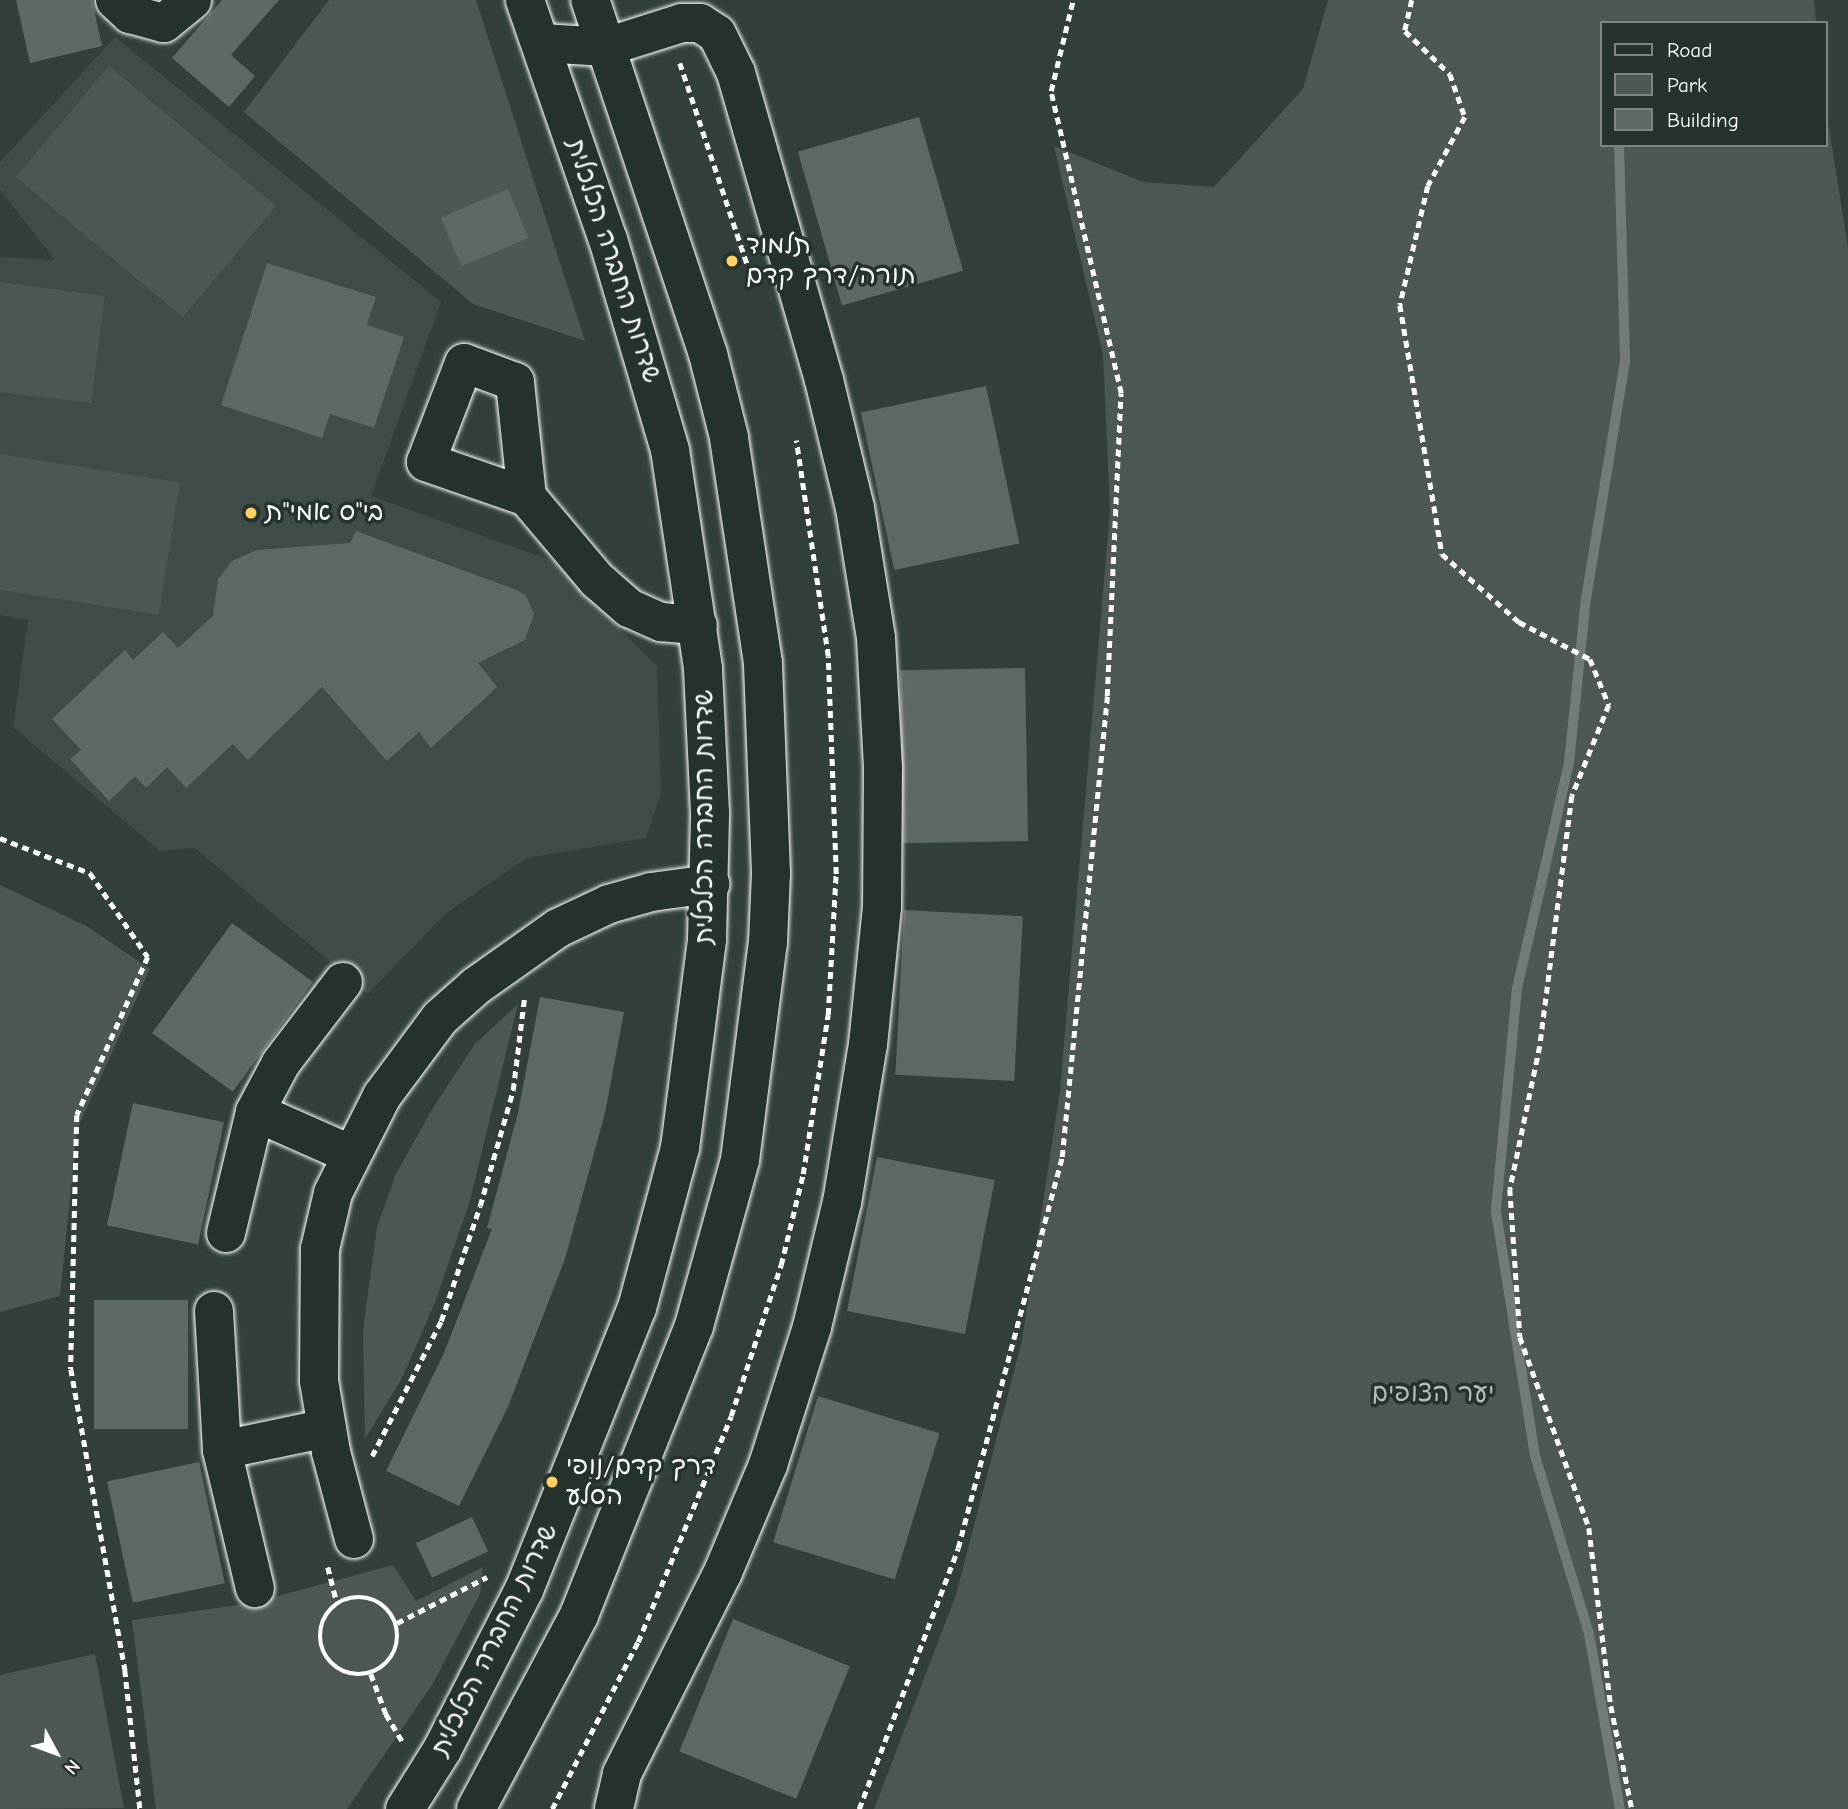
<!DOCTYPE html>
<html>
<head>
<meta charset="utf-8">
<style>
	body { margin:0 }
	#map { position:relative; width:1848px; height:1809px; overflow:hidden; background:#333f3a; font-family:"Comic Neue","Playpen Sans Hebrew",sans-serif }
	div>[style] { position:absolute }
	.built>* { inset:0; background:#404c47 }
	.green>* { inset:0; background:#4d5853; transform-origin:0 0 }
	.stream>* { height:10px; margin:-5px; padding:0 5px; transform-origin:5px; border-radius:5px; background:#737b78 }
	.building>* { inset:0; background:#5f6964; transform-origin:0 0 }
	.path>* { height:4.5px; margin-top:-2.25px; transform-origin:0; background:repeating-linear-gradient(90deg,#fff 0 7px,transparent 0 12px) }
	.path>.ring { margin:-2.25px; padding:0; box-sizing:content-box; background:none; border:4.5px solid #fff; border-radius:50% }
	.roads { filter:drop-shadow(0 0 2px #fff) drop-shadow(0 0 2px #fff) }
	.minor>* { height:38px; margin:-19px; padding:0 19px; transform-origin:19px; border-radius:19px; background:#26332d }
	.major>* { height:38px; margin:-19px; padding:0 19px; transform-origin:19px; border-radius:19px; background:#26332d }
	.dots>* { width:19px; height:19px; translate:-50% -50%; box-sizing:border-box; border:4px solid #26332d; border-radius:50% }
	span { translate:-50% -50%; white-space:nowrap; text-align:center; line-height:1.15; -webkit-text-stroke:7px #26332d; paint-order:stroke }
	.poi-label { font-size:26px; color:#fff }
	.left { translate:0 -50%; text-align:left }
	.street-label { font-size:26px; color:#fff }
	.park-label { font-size:26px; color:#b8bcba }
	.legend { position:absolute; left:1600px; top:21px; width:228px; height:126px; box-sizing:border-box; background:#26332d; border:2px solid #7d8581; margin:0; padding:9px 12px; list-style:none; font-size:21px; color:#fff }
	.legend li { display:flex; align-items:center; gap:14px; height:35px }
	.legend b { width:35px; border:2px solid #7d8581 }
	.north { position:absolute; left:21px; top:1718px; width:70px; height:70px; -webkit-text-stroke:5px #26332d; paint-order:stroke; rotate:131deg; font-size:19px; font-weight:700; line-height:28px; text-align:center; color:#fff }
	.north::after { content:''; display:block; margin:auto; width:24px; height:32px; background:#fff; clip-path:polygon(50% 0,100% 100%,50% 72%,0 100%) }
</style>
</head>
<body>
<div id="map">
	<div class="built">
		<div style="clip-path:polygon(115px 37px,441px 302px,371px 496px,553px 561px,657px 666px,661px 794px,646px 838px,527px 858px,445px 914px,368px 994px,195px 848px,160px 851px,13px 727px,28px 620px,0 615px,0 257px,55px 260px,0 190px,0 162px)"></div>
	</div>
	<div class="green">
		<div style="clip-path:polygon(329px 0,476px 0,585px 341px,473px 304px,244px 112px)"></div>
		<div style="clip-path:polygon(1328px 0,1814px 0,1816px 23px,1601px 23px,1601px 145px,1825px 145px,1825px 103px,1848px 247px,1848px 1809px,874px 1809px,956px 1595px,1022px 1340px,1060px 1090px,1110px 511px,1103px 355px,1054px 146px,1143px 182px,1214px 187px,1303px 89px)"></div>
		<div style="left:109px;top:66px;width:218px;height:145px;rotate:40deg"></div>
		<div style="clip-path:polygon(0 282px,105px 296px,91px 403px,0 392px)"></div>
		<div style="left:0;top:454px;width:182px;height:134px;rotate:9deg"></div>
		<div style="clip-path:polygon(0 885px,88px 927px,150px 969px,77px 1129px,60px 1296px,0 1312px)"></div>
		<div style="clip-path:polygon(518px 1004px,469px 1204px,434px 1305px,402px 1378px,365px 1439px,363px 1330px,377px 1227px,396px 1174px,431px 1111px,475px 1044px)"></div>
		<div style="clip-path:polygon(393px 1565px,416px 1601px,483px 1567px,480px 1594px,432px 1685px,347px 1809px,156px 1809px,132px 1620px,252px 1603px)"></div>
		<div style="clip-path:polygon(95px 1654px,124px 1808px,0 1809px,0 1675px)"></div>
	</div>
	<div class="stream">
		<div style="left:1619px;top:145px;width:216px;rotate:88.4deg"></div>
		<div style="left:1625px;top:361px;width:240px;rotate:99.3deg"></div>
		<div style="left:1586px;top:598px;width:166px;rotate:95.9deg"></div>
		<div style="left:1569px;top:763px;width:231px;rotate:103deg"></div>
		<div style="left:1517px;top:988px;width:225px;rotate:95.4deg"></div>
		<div style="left:1496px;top:1212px;width:247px;rotate:80.9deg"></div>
		<div style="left:1535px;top:1456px;width:186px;rotate:73.1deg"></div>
		<div style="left:1589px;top:1634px;width:178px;rotate:80deg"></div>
	</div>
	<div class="building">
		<div style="clip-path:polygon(16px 0,92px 0,102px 46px,30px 63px)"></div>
		<div style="clip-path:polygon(222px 0,279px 0,231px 55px,255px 76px,229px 107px,172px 58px)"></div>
		<div style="left:919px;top:117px;width:160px;height:126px;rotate:74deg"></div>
		<div style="left:508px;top:189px;width:53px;height:73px;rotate:67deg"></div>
		<div style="clip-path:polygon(267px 263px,376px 297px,367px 325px,404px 337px,374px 428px,330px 414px,322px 438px,221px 405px)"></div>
		<div style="left:986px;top:386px;width:161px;height:128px;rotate:78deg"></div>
		<div style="clip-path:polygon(356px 531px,517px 590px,526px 596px,534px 614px,525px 640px,478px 663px,497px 687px,431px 748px,419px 732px,387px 761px,322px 687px,248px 760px,233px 744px,186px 788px,167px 767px,146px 788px,135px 776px,109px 801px,70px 759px,81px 750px,52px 719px,125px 650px,133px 660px,163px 632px,178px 648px,213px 616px,218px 579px,232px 561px,257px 550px,350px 543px)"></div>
		<div style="left:1025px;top:668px;width:173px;height:125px;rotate:89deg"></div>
		<div style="left:904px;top:910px;width:119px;height:165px;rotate:3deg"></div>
		<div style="left:232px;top:923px;width:100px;height:136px;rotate:36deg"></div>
		<div style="clip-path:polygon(540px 997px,624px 1012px,605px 1113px,565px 1259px,507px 1409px,459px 1506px,386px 1471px,444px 1353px,492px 1229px,487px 1228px,518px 1113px)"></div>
		<div style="left:133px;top:1103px;width:93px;height:125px;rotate:12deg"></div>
		<div style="left:877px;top:1157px;width:120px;height:157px;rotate:11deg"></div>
		<div style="left:188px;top:1300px;width:129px;height:94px;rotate:90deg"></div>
		<div style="left:818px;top:1396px;width:127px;height:153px;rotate:17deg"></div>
		<div style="left:199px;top:1462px;width:124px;height:94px;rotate:78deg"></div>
		<div style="left:472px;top:1517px;width:38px;height:62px;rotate:65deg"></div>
		<div style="left:733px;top:1619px;width:126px;height:143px;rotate:22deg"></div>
	</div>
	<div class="path">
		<div style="left:1412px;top:0;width:32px;rotate:103deg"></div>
		<div style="left:1405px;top:31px;width:62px;rotate:43.7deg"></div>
		<div style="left:1450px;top:74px;width:46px;rotate:70.8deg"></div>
		<div style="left:1465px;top:117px;width:78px;rotate:118.2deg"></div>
		<div style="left:1428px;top:186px;width:122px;rotate:103.2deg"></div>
		<div style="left:1400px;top:305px;width:253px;rotate:80.4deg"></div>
		<div style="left:1442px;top:554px;width:103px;rotate:41.4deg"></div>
		<div style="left:1519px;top:622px;width:80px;rotate:27.5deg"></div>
		<div style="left:1590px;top:659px;width:50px;rotate:67.6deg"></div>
		<div style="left:1609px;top:705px;width:98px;rotate:112.1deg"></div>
		<div style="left:1572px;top:796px;width:252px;rotate:97.3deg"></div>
		<div style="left:1540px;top:1046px;width:146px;rotate:101.8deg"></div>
		<div style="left:1510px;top:1189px;width:148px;rotate:86.1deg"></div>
		<div style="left:1520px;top:1337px;width:203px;rotate:70.1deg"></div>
		<div style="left:1589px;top:1528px;width:179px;rotate:83deg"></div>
		<div style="left:1611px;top:1706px;width:105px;rotate:78.5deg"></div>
		<div style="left:680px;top:63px;width:211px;rotate:71.5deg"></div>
		<div style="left:0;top:838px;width:97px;rotate:21.3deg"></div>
		<div style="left:90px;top:873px;width:102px;rotate:55.4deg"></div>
		<div style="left:148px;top:957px;width:173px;rotate:114.2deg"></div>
		<div style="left:77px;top:1115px;width:254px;rotate:91.4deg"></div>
		<div style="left:71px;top:1369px;width:306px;rotate:79.8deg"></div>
		<div style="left:125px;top:1670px;width:140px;rotate:83.8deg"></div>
		<div style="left:372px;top:1456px;width:152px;rotate:-62.9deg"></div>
		<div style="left:441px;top:1321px;width:121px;rotate:-71.3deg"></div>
		<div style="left:480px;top:1206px;width:121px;rotate:-74.1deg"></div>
		<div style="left:513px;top:1090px;width:91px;rotate:-83deg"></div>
		<div style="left:328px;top:1567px;width:37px;rotate:76deg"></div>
		<div class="ring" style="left:320px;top:1597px;width:73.5px;height:73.5px"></div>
		<div style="left:397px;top:1623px;width:101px;rotate:-27.1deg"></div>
		<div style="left:371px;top:1674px;width:43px;rotate:69.4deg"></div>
		<div style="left:386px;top:1714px;width:33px;rotate:59deg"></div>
		<div style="left:552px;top:1809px;width:188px;rotate:-62.8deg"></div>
		<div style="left:638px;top:1642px;width:244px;rotate:-67.6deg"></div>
		<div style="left:731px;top:1416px;width:159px;rotate:-71.7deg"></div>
		<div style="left:781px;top:1265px;width:94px;rotate:-76.4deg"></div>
		<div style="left:803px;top:1174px;width:161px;rotate:-81.1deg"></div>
		<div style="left:828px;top:1015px;width:141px;rotate:-86.8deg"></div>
		<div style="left:836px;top:874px;width:218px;rotate:-92.1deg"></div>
		<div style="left:828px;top:656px;width:218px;rotate:-98.4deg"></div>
		<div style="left:859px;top:1809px;width:279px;rotate:-69.2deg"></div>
		<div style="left:958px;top:1548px;width:405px;rotate:-75.1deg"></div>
		<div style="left:1062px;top:1157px;width:463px;rotate:-84.4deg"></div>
		<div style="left:1107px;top:696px;width:303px;rotate:-87.4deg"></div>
		<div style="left:1121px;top:393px;width:310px;rotate:-103.1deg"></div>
		<div style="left:1051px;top:91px;width:94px;rotate:-76.4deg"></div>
	</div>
	<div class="roads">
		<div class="minor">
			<div style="left:115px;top:0;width:21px;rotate:43deg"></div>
			<div style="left:130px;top:14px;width:35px;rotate:15deg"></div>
			<div style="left:164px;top:23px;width:36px;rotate:-39deg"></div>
			<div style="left:542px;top:43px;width:64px;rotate:3.6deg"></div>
			<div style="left:606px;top:47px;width:80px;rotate:-17.5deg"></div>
			<div style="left:682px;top:23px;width:18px"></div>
			<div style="left:700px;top:23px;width:20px;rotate:33deg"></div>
			<div style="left:717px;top:34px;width:43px;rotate:64deg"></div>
			<div style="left:736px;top:73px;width:319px;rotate:74deg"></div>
			<div style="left:824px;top:380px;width:132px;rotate:76.4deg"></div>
			<div style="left:855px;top:508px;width:132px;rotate:80.8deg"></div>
			<div style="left:876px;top:638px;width:130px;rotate:86.9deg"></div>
			<div style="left:883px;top:768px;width:139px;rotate:90.4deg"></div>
			<div style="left:882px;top:907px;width:138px;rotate:95.8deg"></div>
			<div style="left:868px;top:1044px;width:160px;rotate:99.3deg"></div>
			<div style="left:842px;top:1202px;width:129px;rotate:103.5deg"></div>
			<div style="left:812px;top:1327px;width:145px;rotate:107.7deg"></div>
			<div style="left:768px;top:1465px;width:116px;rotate:112.8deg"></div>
			<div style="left:723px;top:1572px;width:226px;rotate:116.6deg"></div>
			<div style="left:622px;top:1774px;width:36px;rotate:103deg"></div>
			<div style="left:527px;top:497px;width:116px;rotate:-96deg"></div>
			<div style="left:515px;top:382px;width:54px;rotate:-159.6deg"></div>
			<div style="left:464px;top:363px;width:106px;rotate:111deg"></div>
			<div style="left:426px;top:462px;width:107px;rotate:19.1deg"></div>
			<div style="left:527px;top:497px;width:109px;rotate:49.9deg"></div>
			<div style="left:597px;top:580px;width:43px;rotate:41.2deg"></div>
			<div style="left:629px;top:608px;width:35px;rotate:24deg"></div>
			<div style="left:661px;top:622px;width:37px;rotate:5deg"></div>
			<div style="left:255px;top:1112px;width:106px;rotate:23.9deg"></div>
			<div style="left:226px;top:1233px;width:124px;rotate:-76.5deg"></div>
			<div style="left:255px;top:1112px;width:55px;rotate:-62deg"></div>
			<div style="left:281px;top:1063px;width:102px;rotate:-52.6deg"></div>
			<div style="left:214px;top:1311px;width:139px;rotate:86.7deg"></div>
			<div style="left:222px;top:1450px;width:142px;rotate:76.6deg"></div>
			<div style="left:222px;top:1450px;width:107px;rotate:-11.8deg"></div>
			<div style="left:354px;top:1539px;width:90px;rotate:-104.8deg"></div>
			<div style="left:331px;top:1452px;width:72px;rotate:-99.6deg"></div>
			<div style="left:319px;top:1381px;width:132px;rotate:-89.6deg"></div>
			<div style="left:320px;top:1249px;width:57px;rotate:-76.9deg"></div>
			<div style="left:333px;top:1193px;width:109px;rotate:-63.2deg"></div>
			<div style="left:382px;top:1096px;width:97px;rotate:-53.4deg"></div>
			<div style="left:440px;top:1018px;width:48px;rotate:-41.6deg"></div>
			<div style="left:476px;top:986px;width:100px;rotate:-35.3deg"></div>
			<div style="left:558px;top:928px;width:56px;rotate:-25.2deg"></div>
			<div style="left:609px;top:904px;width:44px;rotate:-15.9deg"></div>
			<div style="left:651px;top:892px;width:60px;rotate:-7.7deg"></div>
		</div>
		<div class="major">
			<div style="left:405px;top:1809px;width:70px;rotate:-57.9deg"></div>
			<div style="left:442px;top:1750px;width:180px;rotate:-62.9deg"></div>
			<div style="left:524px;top:1590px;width:304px;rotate:-68.2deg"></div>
			<div style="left:637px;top:1308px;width:166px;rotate:-75deg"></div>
			<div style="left:680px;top:1148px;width:211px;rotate:-82.6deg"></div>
			<div style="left:707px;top:939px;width:126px;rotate:-88.6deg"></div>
			<div style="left:710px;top:813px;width:145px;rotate:-92.8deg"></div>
			<div style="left:703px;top:668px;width:220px;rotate:-98.6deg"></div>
			<div style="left:670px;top:450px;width:219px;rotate:-106.4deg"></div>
			<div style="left:608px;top:240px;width:254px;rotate:-109.1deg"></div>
			<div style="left:476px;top:1809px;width:220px;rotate:-62deg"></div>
			<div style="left:579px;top:1615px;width:311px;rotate:-68.3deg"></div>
			<div style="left:694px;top:1326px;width:172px;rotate:-74.5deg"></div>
			<div style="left:740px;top:1160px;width:220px;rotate:-82.7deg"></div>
			<div style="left:768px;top:942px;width:69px;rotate:-87.5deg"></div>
			<div style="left:771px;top:873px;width:210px;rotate:-92.2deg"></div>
			<div style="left:763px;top:663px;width:229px;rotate:-98.6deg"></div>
			<div style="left:729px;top:437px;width:86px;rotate:-104.2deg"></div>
			<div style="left:708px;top:354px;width:373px;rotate:-108.4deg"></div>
		</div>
	</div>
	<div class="dots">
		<div style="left:732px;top:261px;background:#ffd166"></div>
		<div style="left:251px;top:513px;background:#ffd166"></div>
		<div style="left:552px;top:1482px;background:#ffd166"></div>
	</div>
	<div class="poi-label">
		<span class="left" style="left:746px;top:261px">תלמוד<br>תורה/דרך קדם</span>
		<span class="left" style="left:265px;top:513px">בי"ס אמי"ת</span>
		<span class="left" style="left:566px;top:1482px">דרך קדם/נופי<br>הסלע</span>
	</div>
	<div class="street-label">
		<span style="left:613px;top:261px;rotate:72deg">שדרות החברה הכלכלית</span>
		<span style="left:705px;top:817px;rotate:-90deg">שדרות החברה הכלכלית</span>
		<span style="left:495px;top:1640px;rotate:-64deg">שדרות החברה הכלכלית</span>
	</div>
	<div class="park-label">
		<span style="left:1433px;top:1394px">יער הצופים</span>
	</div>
	<ul class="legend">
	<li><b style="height:9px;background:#26332d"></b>Road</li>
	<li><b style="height:19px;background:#4d5853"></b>Park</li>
	<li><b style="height:19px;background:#5f6964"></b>Building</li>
	</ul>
	<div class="north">N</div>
</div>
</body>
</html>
